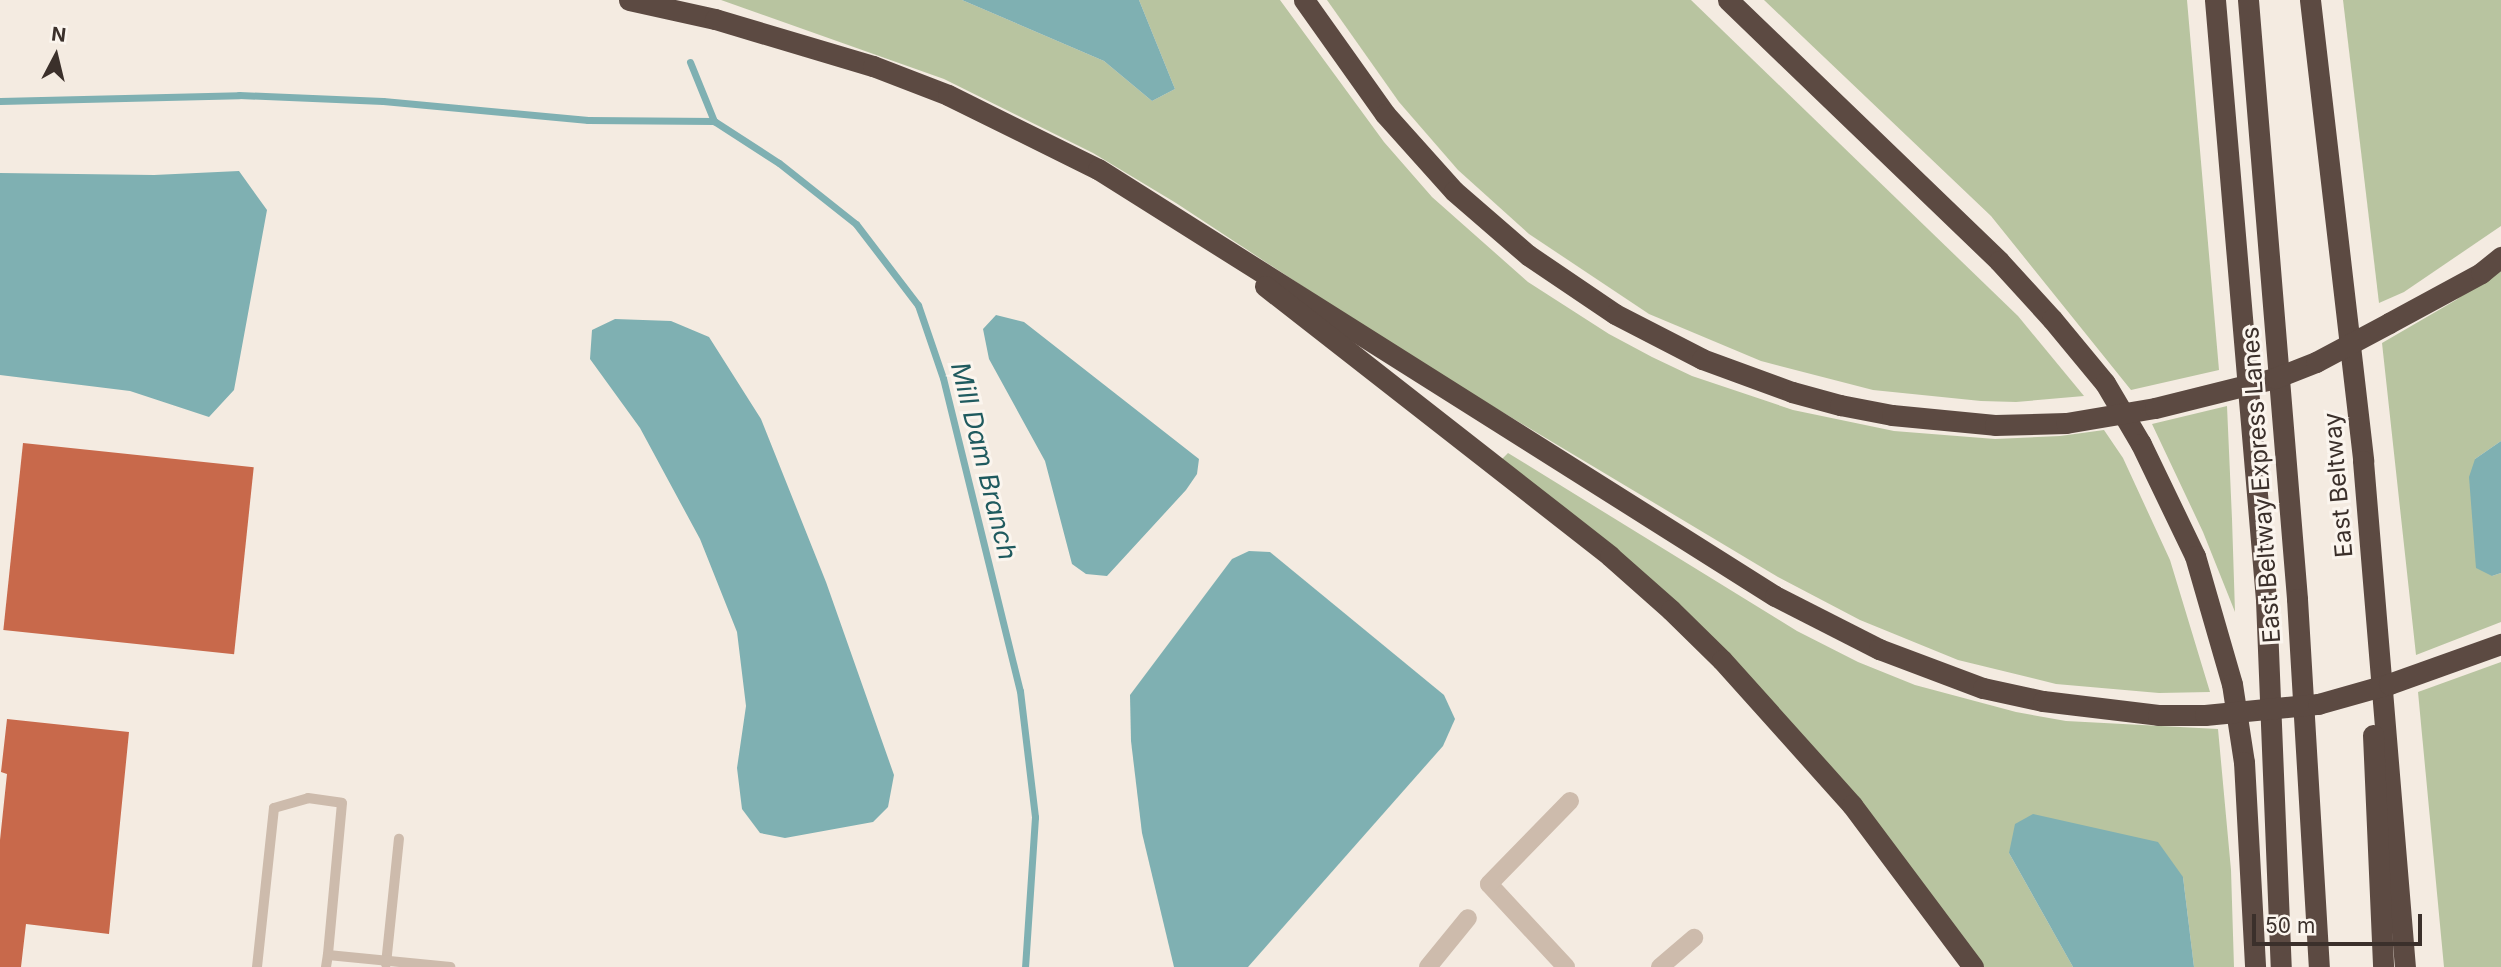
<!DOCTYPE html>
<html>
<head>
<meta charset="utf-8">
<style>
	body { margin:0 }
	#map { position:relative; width:2501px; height:967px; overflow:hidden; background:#f4ebe1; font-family:Inter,sans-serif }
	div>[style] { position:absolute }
	.green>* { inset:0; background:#b8c4a0 }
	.water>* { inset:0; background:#7fb0b2 }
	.stream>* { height:7px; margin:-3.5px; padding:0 3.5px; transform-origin:3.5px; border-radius:3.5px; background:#7fb0b2 }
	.building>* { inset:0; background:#c8694b; transform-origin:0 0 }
	.service>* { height:10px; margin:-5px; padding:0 5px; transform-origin:5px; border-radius:5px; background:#cdbbac }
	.minor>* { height:18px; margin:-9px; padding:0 9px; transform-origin:9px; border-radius:9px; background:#cdbbac }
	.motorway>* { height:21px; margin:-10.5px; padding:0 10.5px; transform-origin:10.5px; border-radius:10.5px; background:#5c4a42 }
	.motorway-bridge>* { height:21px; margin:-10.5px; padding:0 10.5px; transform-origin:10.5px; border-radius:10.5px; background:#5c4a42 }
	span { translate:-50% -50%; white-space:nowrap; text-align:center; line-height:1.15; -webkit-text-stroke:6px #fbf5ee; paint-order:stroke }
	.street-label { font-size:24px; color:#3b302b }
	.water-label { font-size:26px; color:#1f5a5e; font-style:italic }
	.north { position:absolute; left:21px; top:21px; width:70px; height:70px; -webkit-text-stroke:5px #fbf5ee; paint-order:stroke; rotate:7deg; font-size:19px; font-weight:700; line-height:28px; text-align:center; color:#3b302b }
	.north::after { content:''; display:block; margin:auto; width:24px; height:32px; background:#3b302b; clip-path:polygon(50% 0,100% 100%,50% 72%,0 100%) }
	.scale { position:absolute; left:2252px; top:914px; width:170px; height:32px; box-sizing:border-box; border:4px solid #3b302b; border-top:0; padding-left:9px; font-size:21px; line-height:24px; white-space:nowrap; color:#3b302b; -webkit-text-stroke:5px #fbf5ee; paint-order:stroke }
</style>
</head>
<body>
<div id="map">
	<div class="green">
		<div style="clip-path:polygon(721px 0,962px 0,1104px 61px,1152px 101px,1175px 89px,1139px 0,1280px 0,1384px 142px,1432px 197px,1528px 282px,1609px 334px,1652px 357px,1692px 376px,1793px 410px,1894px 431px,1995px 439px,2060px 436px,2104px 430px,2123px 458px,2170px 560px,2210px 692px,2159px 693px,2056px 684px,1958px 660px,1860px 620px,1778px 577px,1407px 355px,1176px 203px,1093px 153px,944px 79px)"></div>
		<div style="clip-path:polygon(1327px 0,1691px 0,2018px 316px,2084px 396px,2016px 402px,1981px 401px,1873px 390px,1761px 361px,1649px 314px,1529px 234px,1458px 170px,1399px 102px)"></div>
		<div style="clip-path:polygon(1764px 0,2187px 0,2219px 370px,2131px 390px,1991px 216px)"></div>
		<div style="clip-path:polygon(2343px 0,2501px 0,2501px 226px,2404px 292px,2379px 303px)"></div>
		<div style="clip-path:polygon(2501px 267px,2501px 441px,2475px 459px,2492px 576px,2501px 573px,2501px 622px,2416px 655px,2382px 343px,2456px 300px)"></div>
		<div style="clip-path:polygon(2227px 406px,2232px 519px,2235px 612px,2203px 532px,2152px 424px)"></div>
		<div style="clip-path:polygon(1508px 453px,1797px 631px,1858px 662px,1915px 685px,2016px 712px,2066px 721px,2218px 729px,2231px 870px,2234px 967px,2194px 967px,2183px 877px,2009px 853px,2073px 967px,1983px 967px,1867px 812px,1502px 459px)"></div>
		<div style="clip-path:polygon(2501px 662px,2501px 967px,2444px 967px,2418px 692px)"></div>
	</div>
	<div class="water">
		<div style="clip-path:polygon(962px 0,1139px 0,1175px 89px,1152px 101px,1104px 61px)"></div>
		<div style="clip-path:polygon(239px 171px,267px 210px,234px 390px,209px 417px,130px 391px,0 375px,0 173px,154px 175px)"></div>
		<div style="clip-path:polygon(996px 315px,1024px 322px,1199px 459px,1197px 474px,1186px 490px,1107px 576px,1086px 574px,1072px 564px,1045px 461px,989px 359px,983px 329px)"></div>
		<div style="clip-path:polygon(615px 319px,671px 321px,709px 337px,761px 419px,826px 582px,894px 775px,888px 807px,873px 822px,785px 838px,760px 833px,742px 809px,737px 768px,746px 706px,737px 632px,700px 539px,640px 428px,590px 359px,592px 330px)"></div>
		<div style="clip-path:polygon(2501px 441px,2501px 573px,2492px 576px,2476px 568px,2469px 477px,2475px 459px)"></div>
		<div style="clip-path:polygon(1249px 551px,1270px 552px,1444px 695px,1455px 719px,1443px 746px,1248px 967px,1174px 967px,1142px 833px,1131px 741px,1130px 695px,1232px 559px)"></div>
		<div style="clip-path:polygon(2033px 814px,2158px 842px,2183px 877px,2194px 967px,2073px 967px,2009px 853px,2015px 824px)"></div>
	</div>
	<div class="stream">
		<div style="left:690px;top:62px;width:64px;rotate:67.9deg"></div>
		<div style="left:714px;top:121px;width:77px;rotate:32.9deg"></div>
		<div style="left:779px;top:163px;width:98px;rotate:38.4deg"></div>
		<div style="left:856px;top:224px;width:102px;rotate:52.6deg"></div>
		<div style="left:918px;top:305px;width:77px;rotate:71.1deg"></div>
		<div style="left:943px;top:378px;width:322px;rotate:76.2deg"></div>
		<div style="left:1020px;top:691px;width:127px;rotate:83.2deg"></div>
		<div style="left:1035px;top:817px;width:150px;rotate:93.8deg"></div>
		<div style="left:0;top:101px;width:239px;rotate:-1.4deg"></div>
		<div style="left:239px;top:95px;width:144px;rotate:2.4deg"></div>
		<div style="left:383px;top:101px;width:206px;rotate:5.3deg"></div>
		<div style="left:588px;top:120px;width:126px;rotate:0.5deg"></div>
	</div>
	<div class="building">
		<div style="left:23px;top:443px;width:232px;height:188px;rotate:6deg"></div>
		<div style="clip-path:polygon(7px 719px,129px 732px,109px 934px,26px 924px,21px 967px,0 967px,0 840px,7px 774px,1px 772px)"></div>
	</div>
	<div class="service">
		<div style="left:386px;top:964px;width:126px;rotate:-84.1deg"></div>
		<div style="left:257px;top:967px;width:160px;rotate:-83.9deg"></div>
		<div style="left:274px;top:808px;width:35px;rotate:-16deg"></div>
		<div style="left:308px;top:798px;width:34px;rotate:8deg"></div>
		<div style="left:342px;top:803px;width:153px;rotate:95.3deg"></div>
		<div style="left:326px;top:967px;width:12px;rotate:-81deg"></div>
		<div style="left:328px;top:955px;width:123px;rotate:5.6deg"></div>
	</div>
	<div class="minor">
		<div style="left:1428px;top:967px;width:63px;rotate:-50.8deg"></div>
		<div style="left:1566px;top:967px;width:113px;rotate:-132.9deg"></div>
		<div style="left:1489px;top:884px;width:116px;rotate:-45.7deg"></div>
		<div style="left:1660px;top:967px;width:45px;rotate:-40.5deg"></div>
	</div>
	<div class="motorway">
		<div style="left:629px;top:0;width:88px;rotate:12.5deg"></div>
		<div style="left:715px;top:19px;width:165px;rotate:16.6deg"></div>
		<div style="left:873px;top:66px;width:80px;rotate:21.1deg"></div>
		<div style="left:948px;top:95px;width:167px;rotate:26.3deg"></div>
		<div style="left:1098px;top:169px;width:800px;rotate:32.24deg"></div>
		<div style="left:1775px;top:596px;width:117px;rotate:27deg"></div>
		<div style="left:1879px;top:649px;width:111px;rotate:20.6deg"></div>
		<div style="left:1983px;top:688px;width:61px;rotate:12.2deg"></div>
		<div style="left:2043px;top:701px;width:116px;rotate:6.9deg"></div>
		<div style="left:2158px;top:715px;width:47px"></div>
		<div style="left:1304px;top:0;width:140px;rotate:54.6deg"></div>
		<div style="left:1385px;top:114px;width:103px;rotate:48.1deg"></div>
		<div style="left:1454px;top:191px;width:98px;rotate:40.9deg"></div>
		<div style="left:1528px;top:255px;width:105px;rotate:34.1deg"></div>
		<div style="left:1615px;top:314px;width:98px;rotate:27.3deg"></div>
		<div style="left:1702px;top:359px;width:96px;rotate:20.1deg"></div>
		<div style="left:1792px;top:392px;width:50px;rotate:15.2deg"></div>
		<div style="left:1840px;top:405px;width:53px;rotate:10.9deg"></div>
		<div style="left:1892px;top:415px;width:103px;rotate:5.5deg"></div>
		<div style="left:1995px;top:425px;width:71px;rotate:-1.6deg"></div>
		<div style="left:1728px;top:0;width:376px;rotate:43.9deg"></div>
		<div style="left:1999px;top:261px;width:79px;rotate:47.6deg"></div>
		<div style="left:2052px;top:319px;width:83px;rotate:50.4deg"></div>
		<div style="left:2105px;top:383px;width:71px;rotate:59.5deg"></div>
		<div style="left:2141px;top:444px;width:124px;rotate:64.3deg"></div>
		<div style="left:2195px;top:556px;width:133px;rotate:73.9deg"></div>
		<div style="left:2232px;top:684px;width:79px;rotate:81.3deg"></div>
		<div style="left:2244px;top:762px;width:205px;rotate:86.9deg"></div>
		<div style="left:2215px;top:0;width:602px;rotate:85.14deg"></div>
		<div style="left:2266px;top:600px;width:367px;rotate:87.7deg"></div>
		<div style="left:2248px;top:0;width:601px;rotate:85.32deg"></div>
		<div style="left:2297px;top:599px;width:369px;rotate:86.6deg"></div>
		<div style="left:2310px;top:0;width:464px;rotate:83.4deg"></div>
		<div style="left:2363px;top:461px;width:508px;rotate:85.26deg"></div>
		<div style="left:1265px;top:286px;width:438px;rotate:38deg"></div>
		<div style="left:1610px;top:556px;width:81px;rotate:41.5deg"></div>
		<div style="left:1671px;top:610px;width:71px;rotate:44.4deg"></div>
		<div style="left:1722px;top:660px;width:195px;rotate:48.1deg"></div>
		<div style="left:1852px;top:805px;width:202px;rotate:53.2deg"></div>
		<div style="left:2389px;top:323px;width:105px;rotate:-28.5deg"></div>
		<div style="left:2481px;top:273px;width:26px;rotate:-39deg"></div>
		<div style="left:2373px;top:735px;width:232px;rotate:87.5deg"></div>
	</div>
	<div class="motorway-bridge">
		<div style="left:2066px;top:423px;width:90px;rotate:-9.6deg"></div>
		<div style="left:2155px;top:408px;width:124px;rotate:-14deg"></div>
		<div style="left:2275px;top:378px;width:44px;rotate:-21.3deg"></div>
		<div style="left:2316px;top:362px;width:83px;rotate:-28.1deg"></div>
		<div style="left:2205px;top:715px;width:114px;rotate:-5.6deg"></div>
		<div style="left:2318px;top:704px;width:74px;rotate:-15.7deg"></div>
		<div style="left:2389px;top:684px;width:119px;rotate:-19.7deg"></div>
	</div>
	<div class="street-label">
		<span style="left:2261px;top:485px;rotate:-94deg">East Beltway Express Lanes</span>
		<span style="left:2338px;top:485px;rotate:-95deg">East Beltway</span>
	</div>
	<div class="water-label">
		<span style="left:984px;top:461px;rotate:76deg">Mill Dam Branch</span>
	</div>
	<div class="north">N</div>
	<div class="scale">50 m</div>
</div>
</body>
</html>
